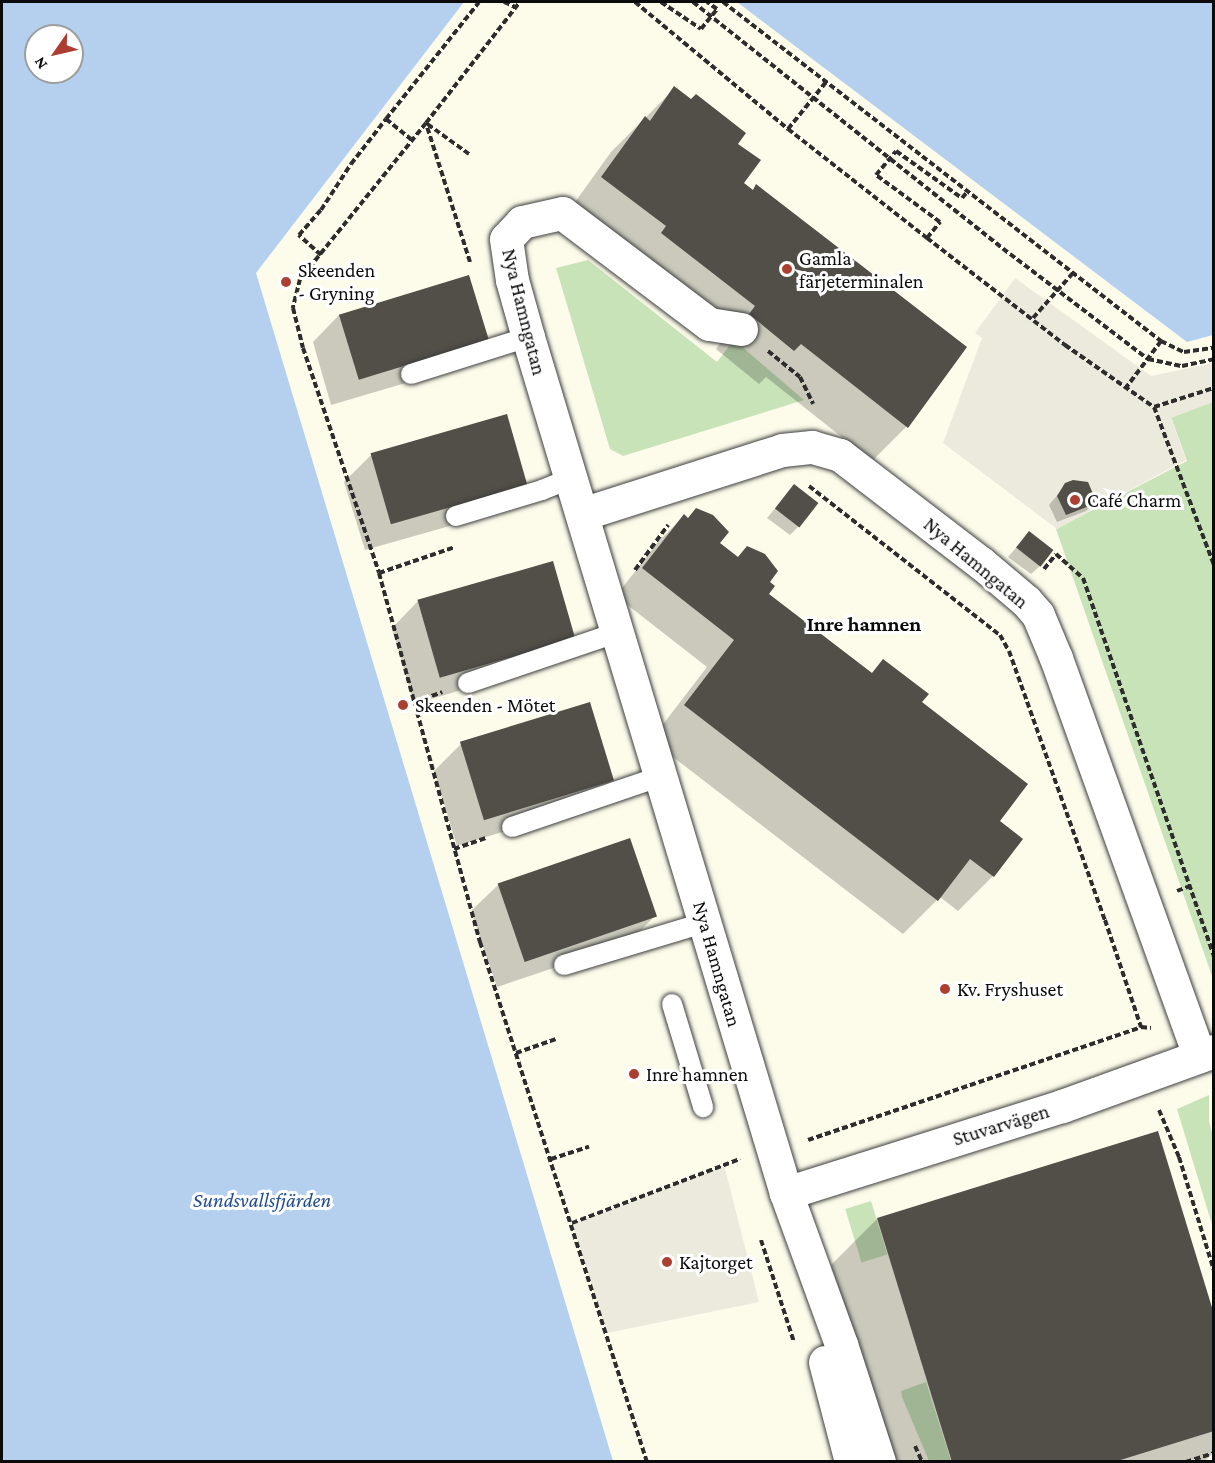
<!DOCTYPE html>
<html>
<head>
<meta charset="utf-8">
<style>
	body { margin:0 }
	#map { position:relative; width:1215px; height:1463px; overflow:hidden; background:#fdfceb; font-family:"Crimson Pro",serif }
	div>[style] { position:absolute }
	.green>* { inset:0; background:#c8e3b8; transform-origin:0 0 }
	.plaza>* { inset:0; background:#ebeadc }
	.water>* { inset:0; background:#b5d0ef }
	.shadow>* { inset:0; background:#0003 }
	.building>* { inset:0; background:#524e48; transform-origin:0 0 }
	.path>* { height:4px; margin-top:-2px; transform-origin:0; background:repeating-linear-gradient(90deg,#2d2d2d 0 6px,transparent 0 9px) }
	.roads { filter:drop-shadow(0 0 2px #3e3e3e) drop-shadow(0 0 2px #3e3e3e) }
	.lane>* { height:20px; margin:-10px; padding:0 10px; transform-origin:10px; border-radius:10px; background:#fff }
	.street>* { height:33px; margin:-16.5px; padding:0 16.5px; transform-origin:16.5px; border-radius:16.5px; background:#fff }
	.dots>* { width:16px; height:16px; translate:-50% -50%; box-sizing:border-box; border:3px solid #fff; border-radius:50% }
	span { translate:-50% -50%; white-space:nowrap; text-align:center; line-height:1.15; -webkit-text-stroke:6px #fff; paint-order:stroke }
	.poi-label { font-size:20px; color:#0b0b0b }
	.left { translate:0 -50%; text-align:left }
	.street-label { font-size:20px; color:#0b0b0b }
	.neighbourhood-label { font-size:21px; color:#0b0b0b; font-weight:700 }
	.water-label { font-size:21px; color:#224e8f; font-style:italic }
	.frame { position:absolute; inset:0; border:3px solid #0b0b0b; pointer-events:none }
	.north { position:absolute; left:24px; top:24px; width:60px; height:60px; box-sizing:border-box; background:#fff; border:2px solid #9d9d9d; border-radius:50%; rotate:236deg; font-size:16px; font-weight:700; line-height:24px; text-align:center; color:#0b0b0b }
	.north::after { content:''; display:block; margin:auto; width:21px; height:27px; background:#ac3f32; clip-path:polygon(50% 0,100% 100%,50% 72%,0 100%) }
</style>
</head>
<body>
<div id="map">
	<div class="green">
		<div style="clip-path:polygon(588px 260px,717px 362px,734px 340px,804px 400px,623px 456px,610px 449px,556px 268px)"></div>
		<div style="clip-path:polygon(1213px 402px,1213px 979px,1056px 529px,1187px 461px,1171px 417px)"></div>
		<div style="clip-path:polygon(1209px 1095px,1209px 1121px,1214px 1140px,1213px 1228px,1177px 1109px)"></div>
		<div style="left:871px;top:1201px;width:56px;height:27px;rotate:73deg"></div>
		<div style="clip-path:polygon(926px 1382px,951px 1461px,929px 1461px,902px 1397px,901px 1391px)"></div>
	</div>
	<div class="plaza">
		<div style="clip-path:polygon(1015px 278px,1151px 376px,1213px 363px,1213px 402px,1171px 418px,1186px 460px,1057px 529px,943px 443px,982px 338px,975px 333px)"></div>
		<div style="clip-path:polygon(724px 1165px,759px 1302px,607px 1333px,572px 1223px)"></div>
	</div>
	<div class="water">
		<div style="clip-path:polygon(evenodd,2px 2px,464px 2px,256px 273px,613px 1461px,2px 1461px,2px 2px,36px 36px,72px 36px,72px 72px,36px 72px,36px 36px)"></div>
		<div style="clip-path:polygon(737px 2px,1213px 2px,1213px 335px,1187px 342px)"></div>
	</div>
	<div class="shadow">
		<div style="clip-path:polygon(675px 88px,736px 144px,742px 183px,752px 191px,756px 186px,965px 347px,906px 427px,872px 461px,766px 377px,759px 384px,716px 349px,722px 341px,568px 212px,611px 152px)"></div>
		<div style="clip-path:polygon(468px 277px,460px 367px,331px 405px,313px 342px,339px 315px)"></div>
		<div style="clip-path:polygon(371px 455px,499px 512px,365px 550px,344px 482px)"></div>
		<div style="clip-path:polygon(1066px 485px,1095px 502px,1086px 511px,1057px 522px,1049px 505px)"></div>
		<div style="clip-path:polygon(794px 486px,798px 527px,790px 535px,767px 518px)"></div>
		<div style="clip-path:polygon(684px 516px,737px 558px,747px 547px,768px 582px,763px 599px,871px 674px,884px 661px,920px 703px,998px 821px,1021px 839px,993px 876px,958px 911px,940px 897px,903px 934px,651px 740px,707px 667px,616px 596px,657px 543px)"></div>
		<div style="clip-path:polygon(1029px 533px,1040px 566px,1031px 574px,1008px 557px)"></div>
		<div style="clip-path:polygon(552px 563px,547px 665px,414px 704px,392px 628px,418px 601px)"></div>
		<div style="clip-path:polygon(461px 744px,613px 779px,586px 806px,457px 846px,434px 771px)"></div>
		<div style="clip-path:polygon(498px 885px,655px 916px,628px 943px,497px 987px,471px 911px)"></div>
		<div style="clip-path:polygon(877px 1219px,1214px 1319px,1214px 1452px,1204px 1462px,892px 1462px,831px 1265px)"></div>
	</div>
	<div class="building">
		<div style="clip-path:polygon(674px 86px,691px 99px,696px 94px,746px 133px,738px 144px,761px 160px,744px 183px,753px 190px,756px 184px,967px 347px,908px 428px,801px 344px,794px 351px,749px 314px,755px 306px,661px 233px,666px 226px,601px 177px,645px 116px,650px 121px)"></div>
		<div style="left:469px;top:275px;width:68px;height:136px;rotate:73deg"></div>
		<div style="left:507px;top:414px;width:74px;height:142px;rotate:74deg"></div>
		<div style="clip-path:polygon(1073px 480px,1088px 482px,1097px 503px,1066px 515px,1057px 496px,1065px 483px)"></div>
		<div style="left:794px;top:484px;width:31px;height:31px;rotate:38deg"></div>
		<div style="clip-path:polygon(696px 508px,713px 515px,729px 532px,720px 543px,738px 557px,747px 546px,765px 554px,778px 571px,770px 582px,775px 586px,769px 594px,872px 673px,883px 659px,929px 694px,922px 702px,1028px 784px,1000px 821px,1023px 839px,994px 877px,970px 859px,938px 901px,684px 705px,734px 640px,642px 568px,684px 514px,688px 518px)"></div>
		<div style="left:1029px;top:531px;width:31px;height:21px;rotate:38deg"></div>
		<div style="left:553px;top:561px;width:81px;height:141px;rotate:74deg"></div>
		<div style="left:590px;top:702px;width:82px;height:136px;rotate:73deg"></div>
		<div style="left:630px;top:838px;width:83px;height:140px;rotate:71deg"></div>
		<div style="clip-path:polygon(1158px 1131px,1214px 1314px,1214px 1431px,1114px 1462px,952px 1462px,877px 1218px)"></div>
	</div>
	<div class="path">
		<div style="left:504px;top:2px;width:12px;rotate:24deg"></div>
		<div style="left:635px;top:2px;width:199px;rotate:39.7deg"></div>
		<div style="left:788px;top:129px;width:177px;rotate:38.1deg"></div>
		<div style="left:927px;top:238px;width:175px;rotate:37.8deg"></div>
		<div style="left:1065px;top:345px;width:108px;rotate:34.9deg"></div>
		<div style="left:1154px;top:407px;width:169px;rotate:69.2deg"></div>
		<div style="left:661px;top:2px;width:48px;rotate:34deg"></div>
		<div style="left:701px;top:29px;width:26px;rotate:-51deg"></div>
		<div style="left:717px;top:9px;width:12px;rotate:-145deg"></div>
		<div style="left:693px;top:2px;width:405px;rotate:38.5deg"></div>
		<div style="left:1010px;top:254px;width:173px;rotate:37.3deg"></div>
		<div style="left:1148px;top:359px;width:35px;rotate:12deg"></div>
		<div style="left:1182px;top:366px;width:33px;rotate:-12deg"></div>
		<div style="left:723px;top:2px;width:554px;rotate:37.74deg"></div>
		<div style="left:1161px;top:341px;width:25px;rotate:26deg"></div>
		<div style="left:1184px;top:352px;width:30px;rotate:-8deg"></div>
		<div style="left:386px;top:119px;width:149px;rotate:-51.5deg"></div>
		<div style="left:788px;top:129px;width:60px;rotate:-51deg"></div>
		<div style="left:469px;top:154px;width:53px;rotate:-144.2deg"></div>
		<div style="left:426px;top:123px;width:201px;rotate:128.9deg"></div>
		<div style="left:300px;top:279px;width:30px;rotate:104deg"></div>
		<div style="left:293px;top:308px;width:41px;rotate:76deg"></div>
		<div style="left:303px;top:348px;width:237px;rotate:71.3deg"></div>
		<div style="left:379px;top:573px;width:383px;rotate:74.7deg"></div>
		<div style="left:480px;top:942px;width:546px;rotate:72.2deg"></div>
		<div style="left:927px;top:238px;width:21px;rotate:-51deg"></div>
		<div style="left:940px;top:222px;width:79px;rotate:-143.7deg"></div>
		<div style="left:876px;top:175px;width:31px;rotate:-50deg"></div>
		<div style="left:896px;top:151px;width:81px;rotate:35.5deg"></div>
		<div style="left:962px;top:198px;width:9px;rotate:-49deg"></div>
		<div style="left:321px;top:255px;width:30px;rotate:-138deg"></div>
		<div style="left:299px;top:235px;width:33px;rotate:-49deg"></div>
		<div style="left:321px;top:210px;width:55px;rotate:-56.9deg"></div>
		<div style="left:351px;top:164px;width:57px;rotate:-52.1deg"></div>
		<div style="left:386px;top:119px;width:32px;rotate:39deg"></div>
		<div style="left:470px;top:262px;width:146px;rotate:-107.6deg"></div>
		<div style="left:426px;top:123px;width:153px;rotate:-52.2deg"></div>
		<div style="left:1033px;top:318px;width:60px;rotate:-48.4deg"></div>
		<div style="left:768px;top:351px;width:41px;rotate:39.1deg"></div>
		<div style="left:800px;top:377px;width:30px;rotate:64deg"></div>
		<div style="left:1125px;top:389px;width:60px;rotate:-53.1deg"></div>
		<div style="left:1154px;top:407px;width:63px;rotate:-17.6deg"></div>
		<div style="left:809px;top:486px;width:242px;rotate:38deg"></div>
		<div style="left:1000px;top:635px;width:18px;rotate:61deg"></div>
		<div style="left:1009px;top:651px;width:286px;rotate:70.4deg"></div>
		<div style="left:1105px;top:920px;width:113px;rotate:71.4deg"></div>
		<div style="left:1044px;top:569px;width:19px;rotate:-51deg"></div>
		<div style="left:1056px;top:554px;width:36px;rotate:42deg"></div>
		<div style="left:1083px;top:578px;width:400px;rotate:70.9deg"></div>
		<div style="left:635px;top:570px;width:56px;rotate:-53.7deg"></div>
		<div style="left:379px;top:573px;width:80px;rotate:-18.9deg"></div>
		<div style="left:415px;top:702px;width:29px;rotate:-20deg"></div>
		<div style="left:454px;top:849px;width:34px;rotate:-19deg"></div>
		<div style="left:1177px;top:891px;width:14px;rotate:-21deg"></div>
		<div style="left:516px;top:1053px;width:42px;rotate:-19.3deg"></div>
		<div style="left:1159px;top:1110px;width:51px;rotate:66.9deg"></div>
		<div style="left:1179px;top:1157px;width:119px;rotate:72.9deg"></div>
		<div style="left:808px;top:1140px;width:352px;rotate:-18.7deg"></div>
		<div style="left:1141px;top:1027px;width:10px;rotate:6deg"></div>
		<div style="left:551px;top:1159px;width:40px;rotate:-18deg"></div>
		<div style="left:572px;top:1223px;width:180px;rotate:-20.9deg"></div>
		<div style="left:761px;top:1240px;width:107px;rotate:72.1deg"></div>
		<div style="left:915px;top:1446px;width:17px;rotate:66deg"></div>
		<div style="left:1186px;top:1462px;width:29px;rotate:-18deg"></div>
	</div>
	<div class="roads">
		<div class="lane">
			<div style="left:411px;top:374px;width:123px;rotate:-17.5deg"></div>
			<div style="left:456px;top:516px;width:90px;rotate:-16.8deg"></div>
			<div style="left:542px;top:490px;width:32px;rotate:-22deg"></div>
			<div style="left:468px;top:683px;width:156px;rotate:-18.7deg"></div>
			<div style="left:512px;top:827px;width:155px;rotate:-18.8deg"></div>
			<div style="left:564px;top:965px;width:148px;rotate:-16.8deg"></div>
			<div style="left:672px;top:1004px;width:108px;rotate:73.2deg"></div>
		</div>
		<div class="street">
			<div style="left:741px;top:329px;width:32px;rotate:-171deg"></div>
			<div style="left:709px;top:324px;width:184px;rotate:-142.9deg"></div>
			<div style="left:562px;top:213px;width:41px;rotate:167.3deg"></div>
			<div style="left:522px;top:222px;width:23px;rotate:133deg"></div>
			<div style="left:506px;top:239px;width:41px;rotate:81.7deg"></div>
			<div style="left:512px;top:280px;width:59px;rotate:74.3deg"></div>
			<div style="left:528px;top:337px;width:894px;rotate:73.23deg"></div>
			<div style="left:786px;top:1193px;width:161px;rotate:70deg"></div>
			<div style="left:841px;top:1344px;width:124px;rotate:72.1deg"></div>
			<div style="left:582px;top:514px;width:210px;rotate:-17.7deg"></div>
			<div style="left:782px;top:450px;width:30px;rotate:-6deg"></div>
			<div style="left:812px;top:447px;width:29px;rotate:16deg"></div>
			<div style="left:840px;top:455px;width:178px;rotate:37.5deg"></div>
			<div style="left:981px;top:563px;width:59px;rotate:40.2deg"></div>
			<div style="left:1026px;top:601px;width:18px;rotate:49deg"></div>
			<div style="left:1038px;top:615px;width:47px;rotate:67.3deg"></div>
			<div style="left:1056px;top:658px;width:423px;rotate:70.2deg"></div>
			<div style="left:786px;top:1193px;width:289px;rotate:-17.5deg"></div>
			<div style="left:1062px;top:1106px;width:162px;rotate:-19.9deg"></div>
			<div style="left:825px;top:1362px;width:103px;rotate:75.4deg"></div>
		</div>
	</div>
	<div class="dots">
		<div style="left:787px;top:269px;background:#ac3f32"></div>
		<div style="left:286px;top:282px;background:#ac3f32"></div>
		<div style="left:1075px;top:500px;background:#ac3f32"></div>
		<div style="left:403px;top:705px;background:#ac3f32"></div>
		<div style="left:945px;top:989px;background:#ac3f32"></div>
		<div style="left:634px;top:1074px;background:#ac3f32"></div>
		<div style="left:667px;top:1262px;background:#ac3f32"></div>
	</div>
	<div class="poi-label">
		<span class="left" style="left:799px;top:270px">Gamla<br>färjeterminalen</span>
		<span class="left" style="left:298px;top:282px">Skeenden<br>- Gryning</span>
		<span class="left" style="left:1087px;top:500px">Café Charm</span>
		<span class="left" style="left:415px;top:705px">Skeenden - Mötet</span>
		<span class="left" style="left:957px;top:989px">Kv. Fryshuset</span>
		<span class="left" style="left:646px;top:1074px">Inre hamnen</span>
		<span class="left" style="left:679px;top:1262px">Kajtorget</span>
	</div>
	<div class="street-label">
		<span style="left:524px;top:312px;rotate:76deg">Nya Hamngatan</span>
		<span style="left:976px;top:563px;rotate:40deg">Nya Hamngatan</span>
		<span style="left:717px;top:964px;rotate:74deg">Nya Hamngatan</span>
		<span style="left:1001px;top:1125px;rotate:-17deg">Stuvarvägen</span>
	</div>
	<div class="neighbourhood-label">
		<span style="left:864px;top:624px">Inre hamnen</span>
	</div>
	<div class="water-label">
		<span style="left:262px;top:1200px">Sundsvallsfjärden</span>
	</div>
	<div class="frame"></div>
	<div class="north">N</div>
</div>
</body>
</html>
